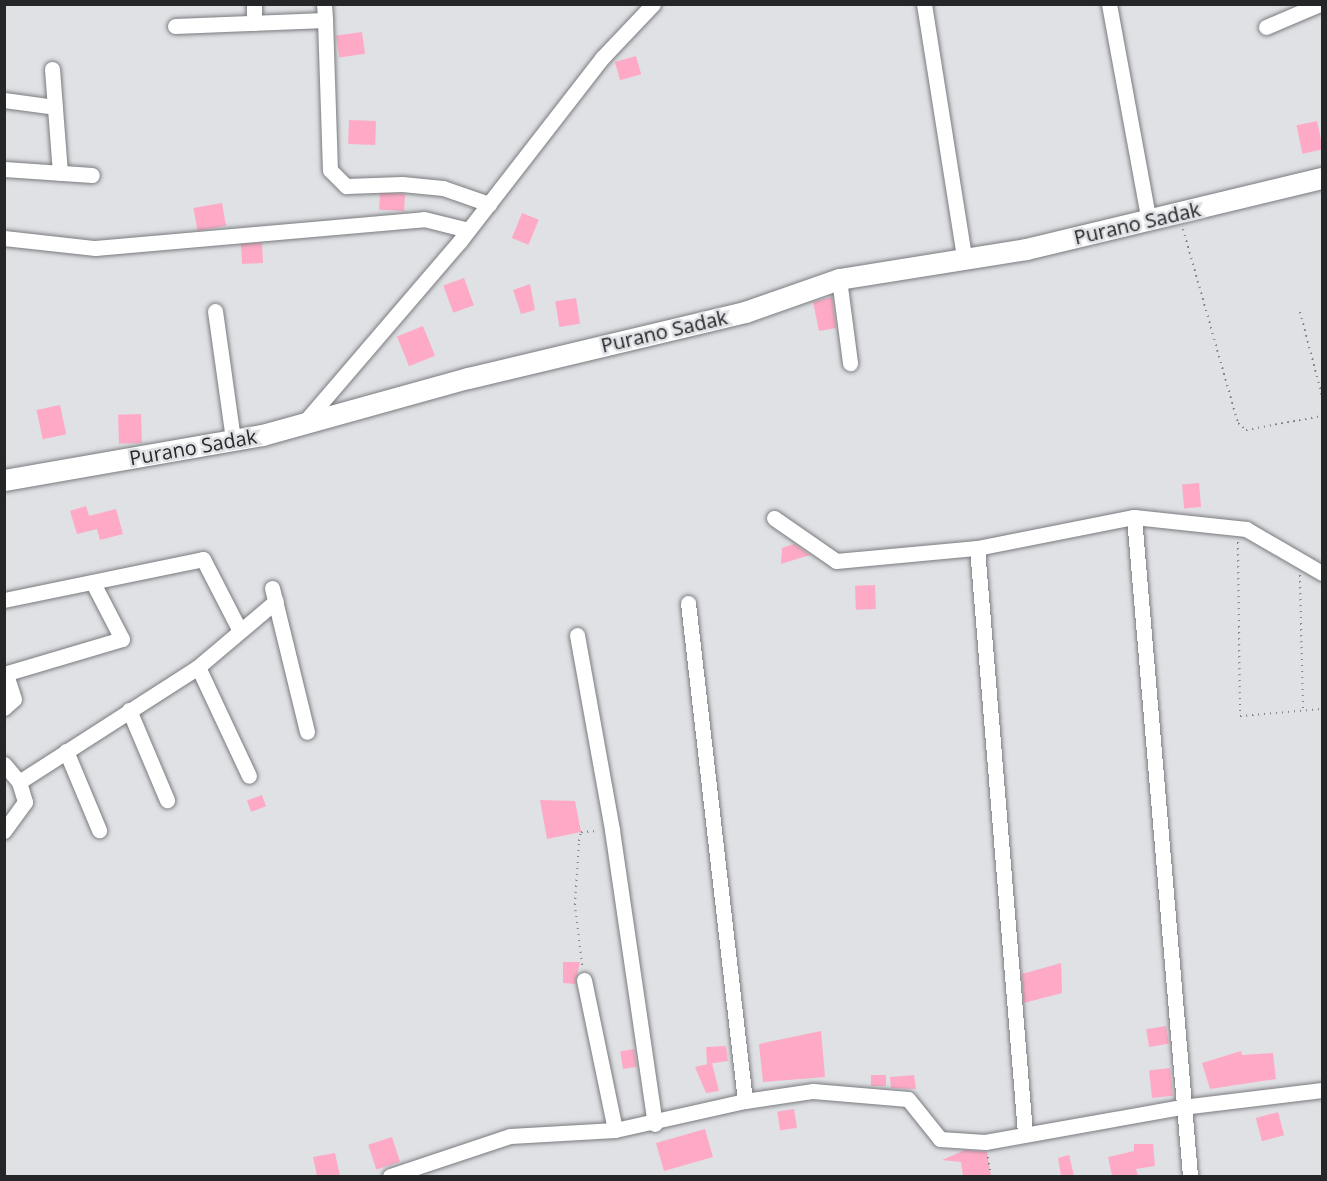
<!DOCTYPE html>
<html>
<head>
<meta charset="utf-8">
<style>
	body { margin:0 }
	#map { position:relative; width:1327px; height:1181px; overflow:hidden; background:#dfe1e5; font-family:"Open Sans",sans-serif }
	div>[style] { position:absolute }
	.building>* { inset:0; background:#feaac6; transform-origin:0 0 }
	.path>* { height:2px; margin-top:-1px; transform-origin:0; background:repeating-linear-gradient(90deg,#828486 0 1.5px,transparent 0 6px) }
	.roads { filter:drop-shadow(0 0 2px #7a7b7f) drop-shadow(0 0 2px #7a7b7f) }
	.street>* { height:15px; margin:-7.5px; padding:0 7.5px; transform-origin:7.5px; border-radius:7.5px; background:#fff }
	.secondary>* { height:21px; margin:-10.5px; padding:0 10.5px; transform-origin:10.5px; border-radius:10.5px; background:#fff }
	span { translate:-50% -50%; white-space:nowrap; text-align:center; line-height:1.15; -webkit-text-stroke:5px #dfe1e5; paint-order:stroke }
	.street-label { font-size:20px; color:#252627 }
	.frame { position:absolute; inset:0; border:6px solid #252627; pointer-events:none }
</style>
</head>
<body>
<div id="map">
	<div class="building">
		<div style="left:362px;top:32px;width:22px;height:26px;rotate:82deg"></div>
		<div style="left:636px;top:56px;width:19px;height:22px;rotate:74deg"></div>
		<div style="left:349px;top:120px;width:27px;height:24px;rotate:2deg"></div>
		<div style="left:1317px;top:121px;width:29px;height:21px;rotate:78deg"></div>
		<div style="left:405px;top:194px;width:17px;height:25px;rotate:93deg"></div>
		<div style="left:222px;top:203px;width:23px;height:29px;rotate:80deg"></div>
		<div style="left:522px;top:213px;width:18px;height:27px;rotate:22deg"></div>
		<div style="left:262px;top:243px;width:20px;height:21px;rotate:87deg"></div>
		<div style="left:464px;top:278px;width:29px;height:22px;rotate:70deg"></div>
		<div style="clip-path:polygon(530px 284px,535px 310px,521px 314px,513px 290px)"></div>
		<div style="clip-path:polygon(832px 297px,836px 328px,819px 331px,813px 302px)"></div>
		<div style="left:576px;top:298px;width:26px;height:21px;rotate:81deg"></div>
		<div style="left:423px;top:326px;width:32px;height:28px;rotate:68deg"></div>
		<div style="left:60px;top:405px;width:30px;height:24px;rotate:78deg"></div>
		<div style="left:141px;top:414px;width:29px;height:23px;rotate:88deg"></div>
		<div style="left:1199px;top:483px;width:24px;height:17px;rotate:85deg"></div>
		<div style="clip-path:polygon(86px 506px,89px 516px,116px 509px,123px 534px,100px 540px,97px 529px,77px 534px,70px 511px)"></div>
		<div style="clip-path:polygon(794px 544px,810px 555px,781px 564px,782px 548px)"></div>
		<div style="left:875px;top:585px;width:24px;height:20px;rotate:88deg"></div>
		<div style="left:262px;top:795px;width:12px;height:16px;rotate:70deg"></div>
		<div style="clip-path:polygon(540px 800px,575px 801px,581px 832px,547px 839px)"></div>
		<div style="clip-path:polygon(563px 962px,580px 962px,575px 984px,563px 983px)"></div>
		<div style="clip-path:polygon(1061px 963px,1062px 993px,1024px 1003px,1022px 974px)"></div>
		<div style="left:1166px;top:1026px;width:18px;height:20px;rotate:81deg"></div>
		<div style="clip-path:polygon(821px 1031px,825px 1077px,763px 1082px,759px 1044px)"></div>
		<div style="clip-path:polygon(726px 1046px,728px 1061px,707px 1064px,706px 1047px)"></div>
		<div style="left:634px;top:1049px;width:18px;height:14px;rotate:81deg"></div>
		<div style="clip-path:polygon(1241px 1051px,1242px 1055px,1273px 1053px,1276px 1079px,1210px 1089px,1202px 1063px)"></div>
		<div style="clip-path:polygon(712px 1063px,719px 1091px,706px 1093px,695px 1067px)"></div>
		<div style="left:1170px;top:1068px;width:28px;height:21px;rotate:84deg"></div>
		<div style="left:871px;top:1075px;width:15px;height:11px"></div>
		<div style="clip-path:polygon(914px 1075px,916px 1089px,891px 1088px,890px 1077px)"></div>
		<div style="left:794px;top:1109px;width:19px;height:17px;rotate:81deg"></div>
		<div style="left:1278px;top:1112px;width:24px;height:23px;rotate:75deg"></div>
		<div style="left:705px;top:1129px;width:29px;height:51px;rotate:74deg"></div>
		<div style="left:392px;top:1137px;width:26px;height:25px;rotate:72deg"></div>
		<div style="clip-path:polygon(1134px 1144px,1153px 1144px,1155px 1166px,1136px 1169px,1138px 1176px,1112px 1176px,1108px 1157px,1134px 1151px)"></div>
		<div style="clip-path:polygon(965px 1150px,987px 1152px,991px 1176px,963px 1176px,961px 1162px,942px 1160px)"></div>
		<div style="clip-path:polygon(335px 1153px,340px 1176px,317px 1176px,313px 1157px)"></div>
		<div style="clip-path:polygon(1069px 1155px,1074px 1176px,1061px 1176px,1058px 1158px)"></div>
	</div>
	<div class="path">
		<div style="left:1183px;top:229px;width:202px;rotate:74.2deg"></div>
		<div style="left:1238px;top:423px;width:11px;rotate:41deg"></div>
		<div style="left:1246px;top:430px;width:77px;rotate:-10.4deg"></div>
		<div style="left:1300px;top:312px;width:87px;rotate:75.3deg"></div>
		<div style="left:1238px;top:542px;width:174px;rotate:89.3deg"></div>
		<div style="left:1240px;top:716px;width:82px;rotate:-4.9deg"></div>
		<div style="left:1300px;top:575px;width:135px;rotate:88.7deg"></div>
		<div style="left:582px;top:965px;width:60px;rotate:-96.7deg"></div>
		<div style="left:575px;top:905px;width:64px;rotate:-86.4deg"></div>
		<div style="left:579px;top:841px;width:9px;rotate:-77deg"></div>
		<div style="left:581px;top:832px;width:16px;rotate:-4deg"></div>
		<div style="left:988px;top:1157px;width:19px;rotate:81deg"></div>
	</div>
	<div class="roads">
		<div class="street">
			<div style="left:324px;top:4px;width:16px;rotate:86deg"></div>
			<div style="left:924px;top:4px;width:255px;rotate:81deg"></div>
			<div style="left:1109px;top:4px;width:221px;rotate:79.6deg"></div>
			<div style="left:254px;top:23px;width:19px;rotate:-90deg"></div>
			<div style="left:175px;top:26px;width:150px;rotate:-2.3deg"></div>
			<div style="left:325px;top:20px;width:150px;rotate:88.1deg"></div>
			<div style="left:330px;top:170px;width:23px;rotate:45deg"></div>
			<div style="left:346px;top:186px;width:56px;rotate:-2deg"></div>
			<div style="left:402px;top:184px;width:41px;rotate:5.6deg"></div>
			<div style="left:443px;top:188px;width:49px;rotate:19.2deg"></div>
			<div style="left:1266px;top:27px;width:59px;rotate:-23.1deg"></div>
			<div style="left:52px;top:69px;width:104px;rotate:85.6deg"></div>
			<div style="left:4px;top:100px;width:51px;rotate:7.8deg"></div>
			<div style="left:4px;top:169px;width:88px;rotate:3.9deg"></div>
			<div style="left:4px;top:238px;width:92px;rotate:6.3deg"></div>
			<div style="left:95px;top:248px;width:330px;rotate:-5deg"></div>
			<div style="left:424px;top:219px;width:45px;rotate:14deg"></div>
			<div style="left:839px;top:279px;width:85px;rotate:82.5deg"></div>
			<div style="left:215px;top:311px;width:129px;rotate:82deg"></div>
			<div style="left:303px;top:424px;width:241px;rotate:-49.4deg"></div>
			<div style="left:460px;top:241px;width:232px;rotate:-52.2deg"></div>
			<div style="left:602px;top:58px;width:74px;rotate:-46.6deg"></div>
			<div style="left:1134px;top:517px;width:661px;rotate:85.14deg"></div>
			<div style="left:774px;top:518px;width:75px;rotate:34.7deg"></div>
			<div style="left:836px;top:561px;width:142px;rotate:-5.3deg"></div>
			<div style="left:977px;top:548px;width:160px;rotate:-11.2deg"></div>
			<div style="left:1134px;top:517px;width:113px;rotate:6.1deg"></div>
			<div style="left:1246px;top:529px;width:88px;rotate:30.1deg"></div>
			<div style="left:977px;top:548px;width:587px;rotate:85.31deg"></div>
			<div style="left:272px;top:588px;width:148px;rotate:76.3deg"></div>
			<div style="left:4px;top:600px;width:203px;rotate:-11.6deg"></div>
			<div style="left:203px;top:559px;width:79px;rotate:62.8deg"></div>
			<div style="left:688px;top:603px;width:501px;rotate:83.47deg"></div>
			<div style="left:577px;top:635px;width:198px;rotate:79.8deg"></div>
			<div style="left:612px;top:830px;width:297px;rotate:81.7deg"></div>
			<div style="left:198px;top:667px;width:120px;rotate:64.9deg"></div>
			<div style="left:4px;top:674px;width:123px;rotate:-16.5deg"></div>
			<div style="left:122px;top:639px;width:63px;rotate:-117.4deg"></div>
			<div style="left:4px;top:708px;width:13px;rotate:-42deg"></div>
			<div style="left:14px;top:699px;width:26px;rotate:-108deg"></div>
			<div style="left:129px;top:710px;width:98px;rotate:67.1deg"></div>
			<div style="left:66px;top:751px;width:86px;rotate:67.3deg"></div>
			<div style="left:4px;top:764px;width:23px;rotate:50deg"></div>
			<div style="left:19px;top:782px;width:21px;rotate:73deg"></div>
			<div style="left:25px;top:802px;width:36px;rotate:126deg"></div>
			<div style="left:19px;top:782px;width:213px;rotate:-32.7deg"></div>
			<div style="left:198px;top:667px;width:102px;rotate:-40.2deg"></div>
			<div style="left:584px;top:980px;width:153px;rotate:78.3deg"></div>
			<div style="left:390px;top:1176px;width:126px;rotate:-18.4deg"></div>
			<div style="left:510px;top:1136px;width:105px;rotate:-3.3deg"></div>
			<div style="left:615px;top:1130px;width:133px;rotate:-12.6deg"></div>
			<div style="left:745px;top:1101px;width:69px;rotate:-8.4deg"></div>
			<div style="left:813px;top:1091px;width:95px;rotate:4.8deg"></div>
			<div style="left:908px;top:1099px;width:51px;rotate:51.3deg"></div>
			<div style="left:940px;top:1139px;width:45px;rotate:3.8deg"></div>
			<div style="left:985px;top:1142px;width:200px;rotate:-10.1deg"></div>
			<div style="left:1182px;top:1107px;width:141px;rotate:-6.9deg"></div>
		</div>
		<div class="secondary">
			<div style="left:4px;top:480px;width:262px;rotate:-9.9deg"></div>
			<div style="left:262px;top:435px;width:214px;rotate:-15.5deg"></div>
			<div style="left:468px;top:378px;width:285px;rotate:-13.4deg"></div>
			<div style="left:745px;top:312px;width:100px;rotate:-19.3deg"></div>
			<div style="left:839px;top:279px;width:189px;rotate:-9.1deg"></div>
			<div style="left:1026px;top:249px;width:304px;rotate:-13.5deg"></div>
		</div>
	</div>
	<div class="street-label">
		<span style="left:1137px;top:223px;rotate:-13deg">Purano Sadak</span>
		<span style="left:664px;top:331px;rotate:-13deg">Purano Sadak</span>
		<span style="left:193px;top:447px;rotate:-10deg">Purano Sadak</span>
	</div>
	<div class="frame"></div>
</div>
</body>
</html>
